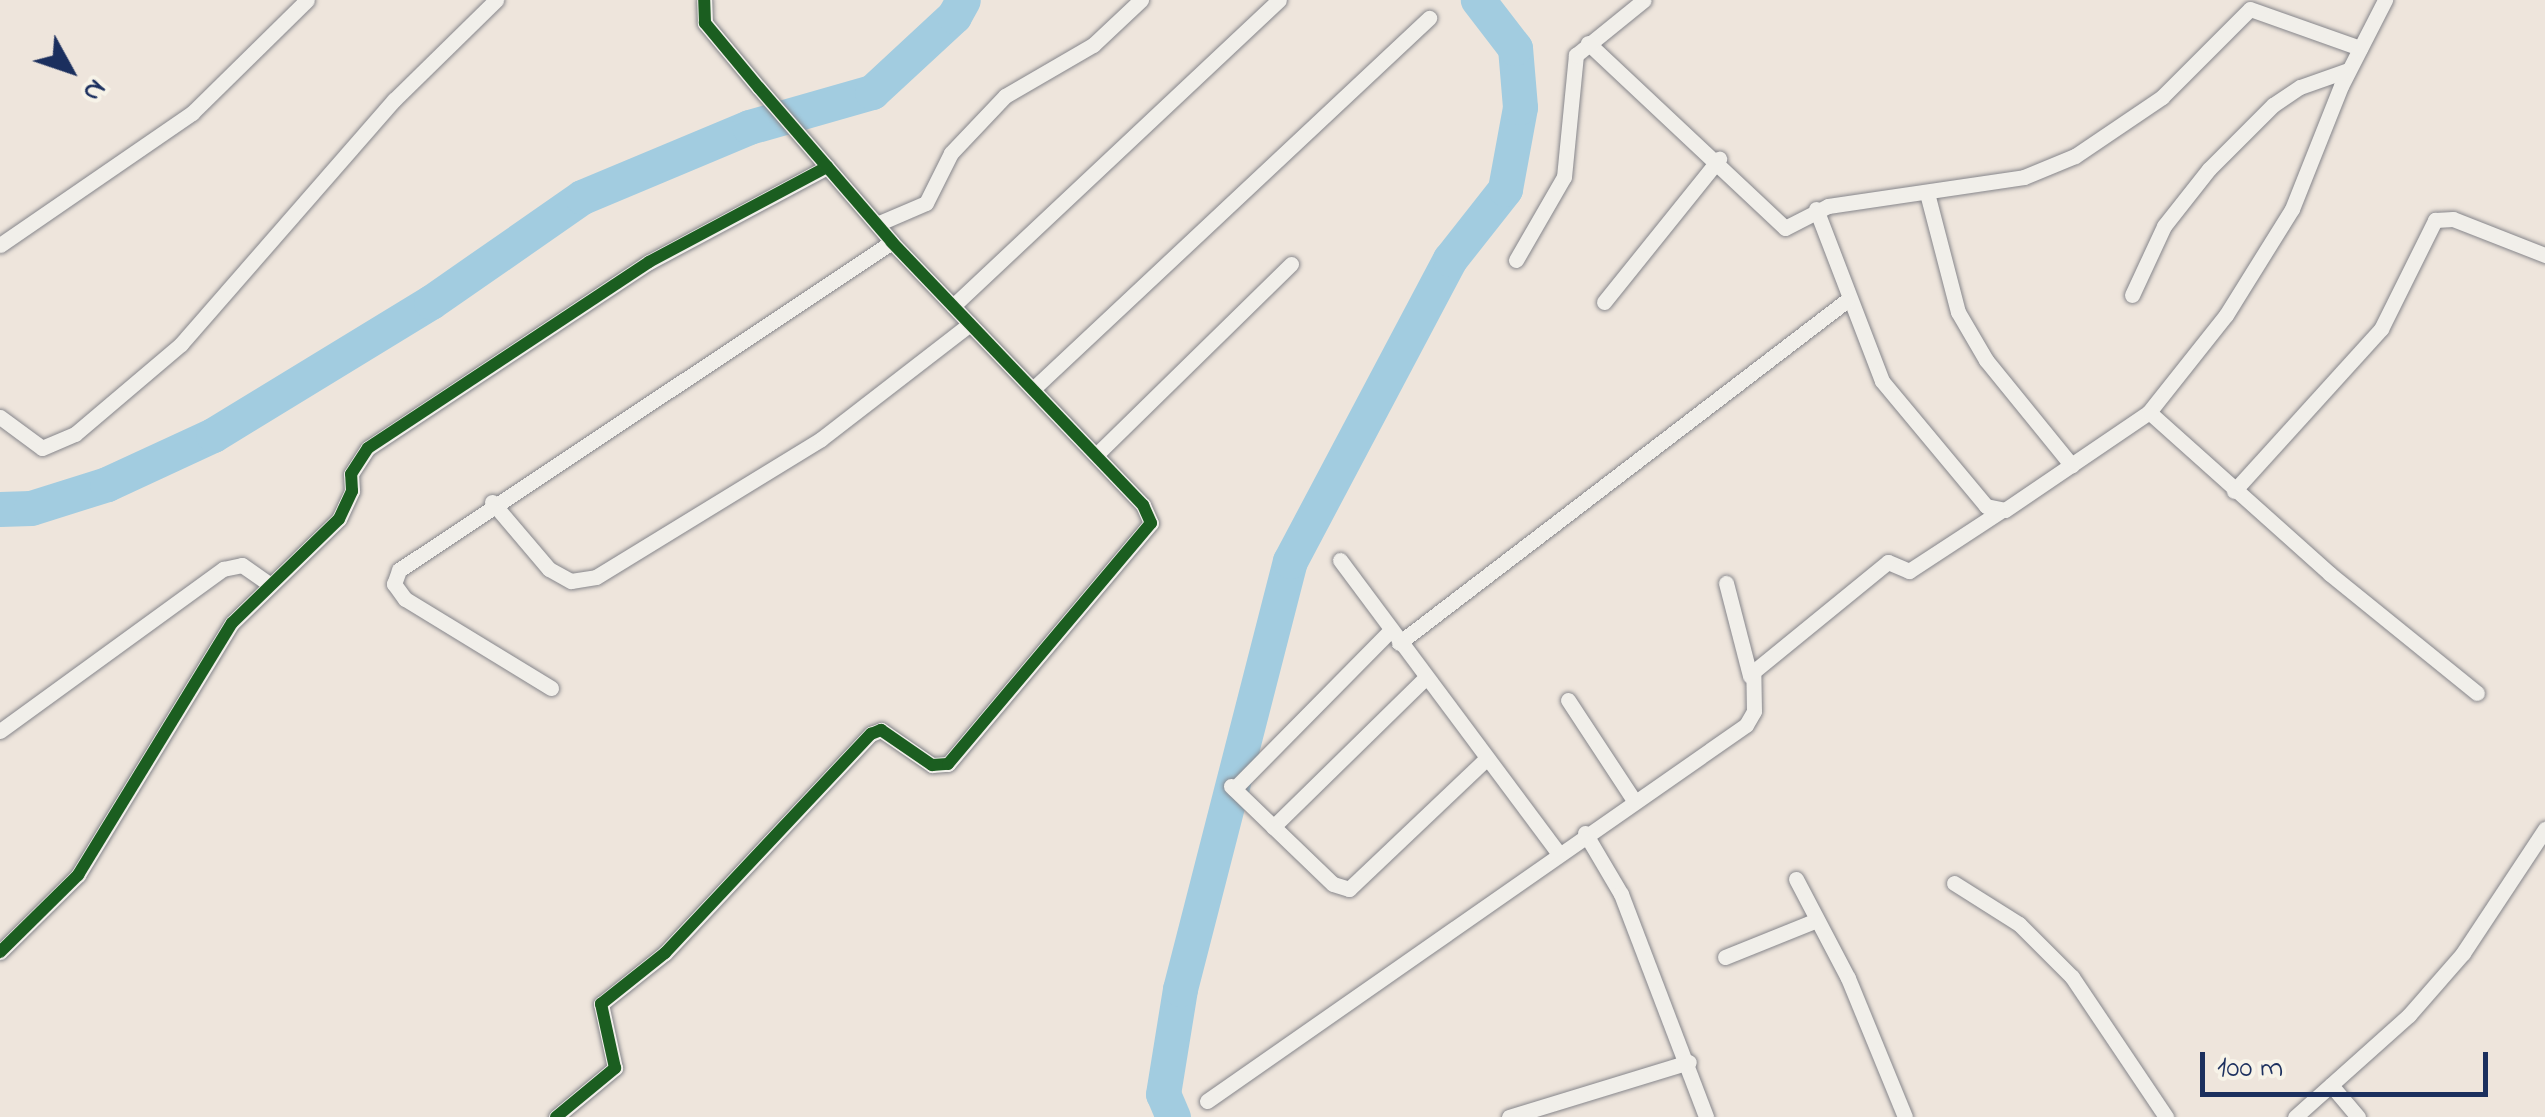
<!DOCTYPE html>
<html>
<head>
<meta charset="utf-8">
<style>
	body { margin:0 }
	#map { position:relative; width:2545px; height:1117px; overflow:hidden; background:#eee5dc; font-family:"Indie Flower",sans-serif }
	div>[style] { position:absolute }
	.river>* { height:35px; margin:-17.5px; padding:0 17.5px; transform-origin:17.5px; border-radius:17.5px; background:#a2cce0 }
	.roads { filter:drop-shadow(0 0 2px #86868b) drop-shadow(0 0 2px #86868b) }
	.minor>* { height:15px; margin:-7.5px; padding:0 7.5px; transform-origin:7.5px; border-radius:7.5px; background:#f1efea }
	.cycleway>* { height:12px; margin:-6px; padding:0 6px; transform-origin:6px; border-radius:6px; background:#1b5e20 }
	span { translate:-50% -50%; white-space:nowrap; text-align:center; line-height:1.15; -webkit-text-stroke:8px #f7f3e8; paint-order:stroke }
	.north { position:absolute; left:20px; top:20px; width:100px; height:100px; -webkit-text-stroke:8px #f7f3e8; paint-order:stroke; rotate:130deg; font-size:28px; font-weight:700; line-height:40px; text-align:center; color:#1b2f5e }
	.north::after { content:''; display:block; margin:auto; width:35px; height:45px; background:#1b2f5e; clip-path:polygon(50% 0,100% 100%,50% 72%,0 100%) }
	.scale { position:absolute; left:2200px; top:1052px; width:288px; height:45px; box-sizing:border-box; border:5px solid #1b2f5e; border-top:0; padding-left:12px; font-size:30px; line-height:35px; white-space:nowrap; color:#1b2f5e; -webkit-text-stroke:8px #f7f3e8; paint-order:stroke }
</style>
</head>
<body>
<div id="map">
	<div class="river">
		<div style="left:0;top:509px;width:31px;rotate:-2deg"></div>
		<div style="left:31px;top:508px;width:80px;rotate:-17.5deg"></div>
		<div style="left:107px;top:484px;width:117px;rotate:-24.8deg"></div>
		<div style="left:213px;top:435px;width:255px;rotate:-31.4deg"></div>
		<div style="left:431px;top:302px;width:184px;rotate:-34.8deg"></div>
		<div style="left:582px;top:197px;width:181px;rotate:-22.7deg"></div>
		<div style="left:749px;top:127px;width:128px;rotate:-15.9deg"></div>
		<div style="left:872px;top:92px;width:112px;rotate:-42.8deg"></div>
		<div style="left:954px;top:16px;width:18px;rotate:-61deg"></div>
		<div style="left:1173px;top:1117px;width:25px;rotate:-113deg"></div>
		<div style="left:1163px;top:1094px;width:106px;rotate:-80.8deg"></div>
		<div style="left:1180px;top:989px;width:442px;rotate:-75.6deg"></div>
		<div style="left:1290px;top:561px;width:342px;rotate:-62.1deg"></div>
		<div style="left:1450px;top:259px;width:89px;rotate:-51.8deg"></div>
		<div style="left:1505px;top:189px;width:83px;rotate:-79.6deg"></div>
		<div style="left:1520px;top:107px;width:59px;rotate:-94.8deg"></div>
		<div style="left:1515px;top:48px;width:61px;rotate:-127.6deg"></div>
	</div>
	<div class="roads">
		<div class="minor">
			<div style="left:1588px;top:43px;width:270px;rotate:43.2deg"></div>
			<div style="left:1785px;top:228px;width:48px;rotate:-27.1deg"></div>
			<div style="left:1828px;top:206px;width:198px;rotate:-8.4deg"></div>
			<div style="left:2024px;top:177px;width:55px;rotate:-22.4deg"></div>
			<div style="left:2075px;top:156px;width:105px;rotate:-34.1deg"></div>
			<div style="left:2162px;top:97px;width:124px;rotate:-45deg"></div>
			<div style="left:2250px;top:9px;width:117px;rotate:19.5deg"></div>
			<div style="left:1927px;top:193px;width:123px;rotate:75.4deg"></div>
			<div style="left:1958px;top:312px;width:56px;rotate:59.7deg"></div>
			<div style="left:1986px;top:360px;width:136px;rotate:50.9deg"></div>
			<div style="left:1816px;top:209px;width:184px;rotate:69deg"></div>
			<div style="left:1882px;top:381px;width:163px;rotate:50.2deg"></div>
			<div style="left:1986px;top:506px;width:19px;rotate:12deg"></div>
			<div style="left:2005px;top:510px;width:174px;rotate:-34.2deg"></div>
			<div style="left:2149px;top:412px;width:124px;rotate:-51.6deg"></div>
			<div style="left:2226px;top:315px;width:125px;rotate:-58.1deg"></div>
			<div style="left:2292px;top:209px;width:132px;rotate:-68.3deg"></div>
			<div style="left:2341px;top:86px;width:97px;rotate:-62.9deg"></div>
			<div style="left:877px;top:224px;width:53px;rotate:-23.2deg"></div>
			<div style="left:926px;top:203px;width:56px;rotate:-63.4deg"></div>
			<div style="left:951px;top:153px;width:79px;rotate:-46.5deg"></div>
			<div style="left:1005px;top:96px;width:102px;rotate:-30.1deg"></div>
			<div style="left:1093px;top:45px;width:66px;rotate:-43.2deg"></div>
			<div style="left:0;top:245px;width:233px;rotate:-34.5deg"></div>
			<div style="left:192px;top:113px;width:161px;rotate:-44.5deg"></div>
			<div style="left:1516px;top:260px;width:96px;rotate:-60deg"></div>
			<div style="left:1564px;top:177px;width:123px;rotate:-84.4deg"></div>
			<div style="left:1576px;top:55px;width:87px;rotate:-39deg"></div>
			<div style="left:2132px;top:295px;width:76px;rotate:-65.1deg"></div>
			<div style="left:2164px;top:226px;width:73px;rotate:-51.7deg"></div>
			<div style="left:2209px;top:169px;width:91px;rotate:-45deg"></div>
			<div style="left:2273px;top:105px;width:32px;rotate:-34deg"></div>
			<div style="left:2300px;top:87px;width:51px;rotate:-19.5deg"></div>
			<div style="left:1604px;top:302px;width:184px;rotate:-51.2deg"></div>
			<div style="left:953px;top:306px;width:447px;rotate:-43.2deg"></div>
			<div style="left:1033px;top:389px;width:543px;rotate:-43.13deg"></div>
			<div style="left:2149px;top:412px;width:243px;rotate:41.8deg"></div>
			<div style="left:2330px;top:574px;width:189px;rotate:39deg"></div>
			<div style="left:0;top:417px;width:52px;rotate:36.4deg"></div>
			<div style="left:42px;top:448px;width:36px;rotate:-23deg"></div>
			<div style="left:75px;top:434px;width:139px;rotate:-40.3deg"></div>
			<div style="left:181px;top:344px;width:324px;rotate:-48.9deg"></div>
			<div style="left:394px;top:100px;width:143px;rotate:-44.4deg"></div>
			<div style="left:1096px;top:455px;width:273px;rotate:-44.4deg"></div>
			<div style="left:2234px;top:491px;width:219px;rotate:-47.8deg"></div>
			<div style="left:2381px;top:329px;width:122px;rotate:-63.6deg"></div>
			<div style="left:2435px;top:220px;width:18px;rotate:-3deg"></div>
			<div style="left:2453px;top:219px;width:99px;rotate:21.4deg"></div>
			<div style="left:492px;top:502px;width:88px;rotate:49.6deg"></div>
			<div style="left:549px;top:569px;width:25px;rotate:29deg"></div>
			<div style="left:571px;top:581px;width:25px;rotate:-9deg"></div>
			<div style="left:596px;top:577px;width:264px;rotate:-31.5deg"></div>
			<div style="left:821px;top:439px;width:188px;rotate:-37.7deg"></div>
			<div style="left:1340px;top:560px;width:365px;rotate:53.3deg"></div>
			<div style="left:1726px;top:583px;width:96px;rotate:75.5deg"></div>
			<div style="left:1399px;top:643px;width:563px;rotate:-37.42deg"></div>
			<div style="left:551px;top:688px;width:171px;rotate:-148.6deg"></div>
			<div style="left:405px;top:599px;width:19px;rotate:-126deg"></div>
			<div style="left:394px;top:584px;width:15px;rotate:-70deg"></div>
			<div style="left:399px;top:570px;width:592px;rotate:-33.64deg"></div>
			<div style="left:1568px;top:700px;width:118px;rotate:56.7deg"></div>
			<div style="left:0;top:731px;width:276px;rotate:-36deg"></div>
			<div style="left:223px;top:569px;width:19px;rotate:-12deg"></div>
			<div style="left:242px;top:565px;width:32px;rotate:35deg"></div>
			<div style="left:1231px;top:786px;width:141px;rotate:43.9deg"></div>
			<div style="left:1333px;top:884px;width:17px;rotate:17deg"></div>
			<div style="left:1349px;top:889px;width:187px;rotate:-43.5deg"></div>
			<div style="left:1234px;top:789px;width:222px;rotate:-45.4deg"></div>
			<div style="left:1273px;top:827px;width:211px;rotate:-44.4deg"></div>
			<div style="left:1585px;top:833px;width:71px;rotate:59.5deg"></div>
			<div style="left:1621px;top:894px;width:239px;rotate:69.1deg"></div>
			<div style="left:1796px;top:879px;width:112px;rotate:62.3deg"></div>
			<div style="left:1848px;top:978px;width:150px;rotate:67.7deg"></div>
			<div style="left:1954px;top:883px;width:77px;rotate:32.2deg"></div>
			<div style="left:2019px;top:924px;width:75px;rotate:45deg"></div>
			<div style="left:2072px;top:977px;width:169px;rotate:56.1deg"></div>
			<div style="left:0;top:952px;width:110px;rotate:-44.6deg"></div>
			<div style="left:78px;top:875px;width:295px;rotate:-58.6deg"></div>
			<div style="left:232px;top:623px;width:149px;rotate:-44.2deg"></div>
			<div style="left:339px;top:519px;width:31px;rotate:-65deg"></div>
			<div style="left:352px;top:491px;width:17px;rotate:-93deg"></div>
			<div style="left:351px;top:474px;width:31px;rotate:-57deg"></div>
			<div style="left:368px;top:448px;width:337px;rotate:-33.5deg"></div>
			<div style="left:649px;top:262px;width:202px;rotate:-28.1deg"></div>
			<div style="left:1725px;top:957px;width:99px;rotate:-21.9deg"></div>
			<div style="left:2331px;top:1085px;width:42px;rotate:49.8deg"></div>
			<div style="left:1207px;top:1101px;width:657px;rotate:-34.9deg"></div>
			<div style="left:1746px;top:725px;width:16px;rotate:-60deg"></div>
			<div style="left:1754px;top:711px;width:39px;rotate:-91deg"></div>
			<div style="left:1753px;top:672px;width:174px;rotate:-39.2deg"></div>
			<div style="left:1888px;top:562px;width:23px;rotate:23deg"></div>
			<div style="left:1909px;top:571px;width:108px;rotate:-33.2deg"></div>
			<div style="left:556px;top:1117px;width:77px;rotate:-39.7deg"></div>
			<div style="left:615px;top:1068px;width:66px;rotate:-102.3deg"></div>
			<div style="left:601px;top:1004px;width:82px;rotate:-38.6deg"></div>
			<div style="left:665px;top:953px;width:301px;rotate:-46.8deg"></div>
			<div style="left:871px;top:734px;width:11px;rotate:-22deg"></div>
			<div style="left:881px;top:730px;width:62px;rotate:34.5deg"></div>
			<div style="left:932px;top:765px;width:16px;rotate:-4deg"></div>
			<div style="left:948px;top:764px;width:315px;rotate:-49.9deg"></div>
			<div style="left:1151px;top:523px;width:20px;rotate:-114deg"></div>
			<div style="left:1143px;top:505px;width:364px;rotate:-133.7deg"></div>
			<div style="left:892px;top:242px;width:203px;rotate:-130.8deg"></div>
			<div style="left:759px;top:88px;width:85px;rotate:-129.7deg"></div>
			<div style="left:705px;top:23px;width:23px;rotate:-92deg"></div>
			<div style="left:1509px;top:1117px;width:188px;rotate:-17deg"></div>
			<div style="left:2295px;top:1117px;width:153px;rotate:-41.8deg"></div>
			<div style="left:2409px;top:1015px;width:82px;rotate:-48.9deg"></div>
			<div style="left:2463px;top:953px;width:149px;rotate:-56.5deg"></div>
		</div>
	</div>
	<div class="cycleway">
		<div style="left:0;top:952px;width:110px;rotate:-44.6deg"></div>
		<div style="left:78px;top:875px;width:295px;rotate:-58.6deg"></div>
		<div style="left:232px;top:623px;width:149px;rotate:-44.2deg"></div>
		<div style="left:339px;top:519px;width:31px;rotate:-65deg"></div>
		<div style="left:352px;top:491px;width:17px;rotate:-93deg"></div>
		<div style="left:351px;top:474px;width:31px;rotate:-57deg"></div>
		<div style="left:368px;top:448px;width:337px;rotate:-33.5deg"></div>
		<div style="left:649px;top:262px;width:202px;rotate:-28.1deg"></div>
		<div style="left:556px;top:1117px;width:77px;rotate:-39.7deg"></div>
		<div style="left:615px;top:1068px;width:66px;rotate:-102.3deg"></div>
		<div style="left:601px;top:1004px;width:82px;rotate:-38.6deg"></div>
		<div style="left:665px;top:953px;width:301px;rotate:-46.8deg"></div>
		<div style="left:871px;top:734px;width:11px;rotate:-22deg"></div>
		<div style="left:881px;top:730px;width:62px;rotate:34.5deg"></div>
		<div style="left:932px;top:765px;width:16px;rotate:-4deg"></div>
		<div style="left:948px;top:764px;width:315px;rotate:-49.9deg"></div>
		<div style="left:1151px;top:523px;width:20px;rotate:-114deg"></div>
		<div style="left:1143px;top:505px;width:364px;rotate:-133.7deg"></div>
		<div style="left:892px;top:242px;width:203px;rotate:-130.8deg"></div>
		<div style="left:759px;top:88px;width:85px;rotate:-129.7deg"></div>
		<div style="left:705px;top:23px;width:23px;rotate:-92deg"></div>
	</div>
	<div class="north">N</div>
	<div class="scale">100 m</div>
</div>
</body>
</html>
